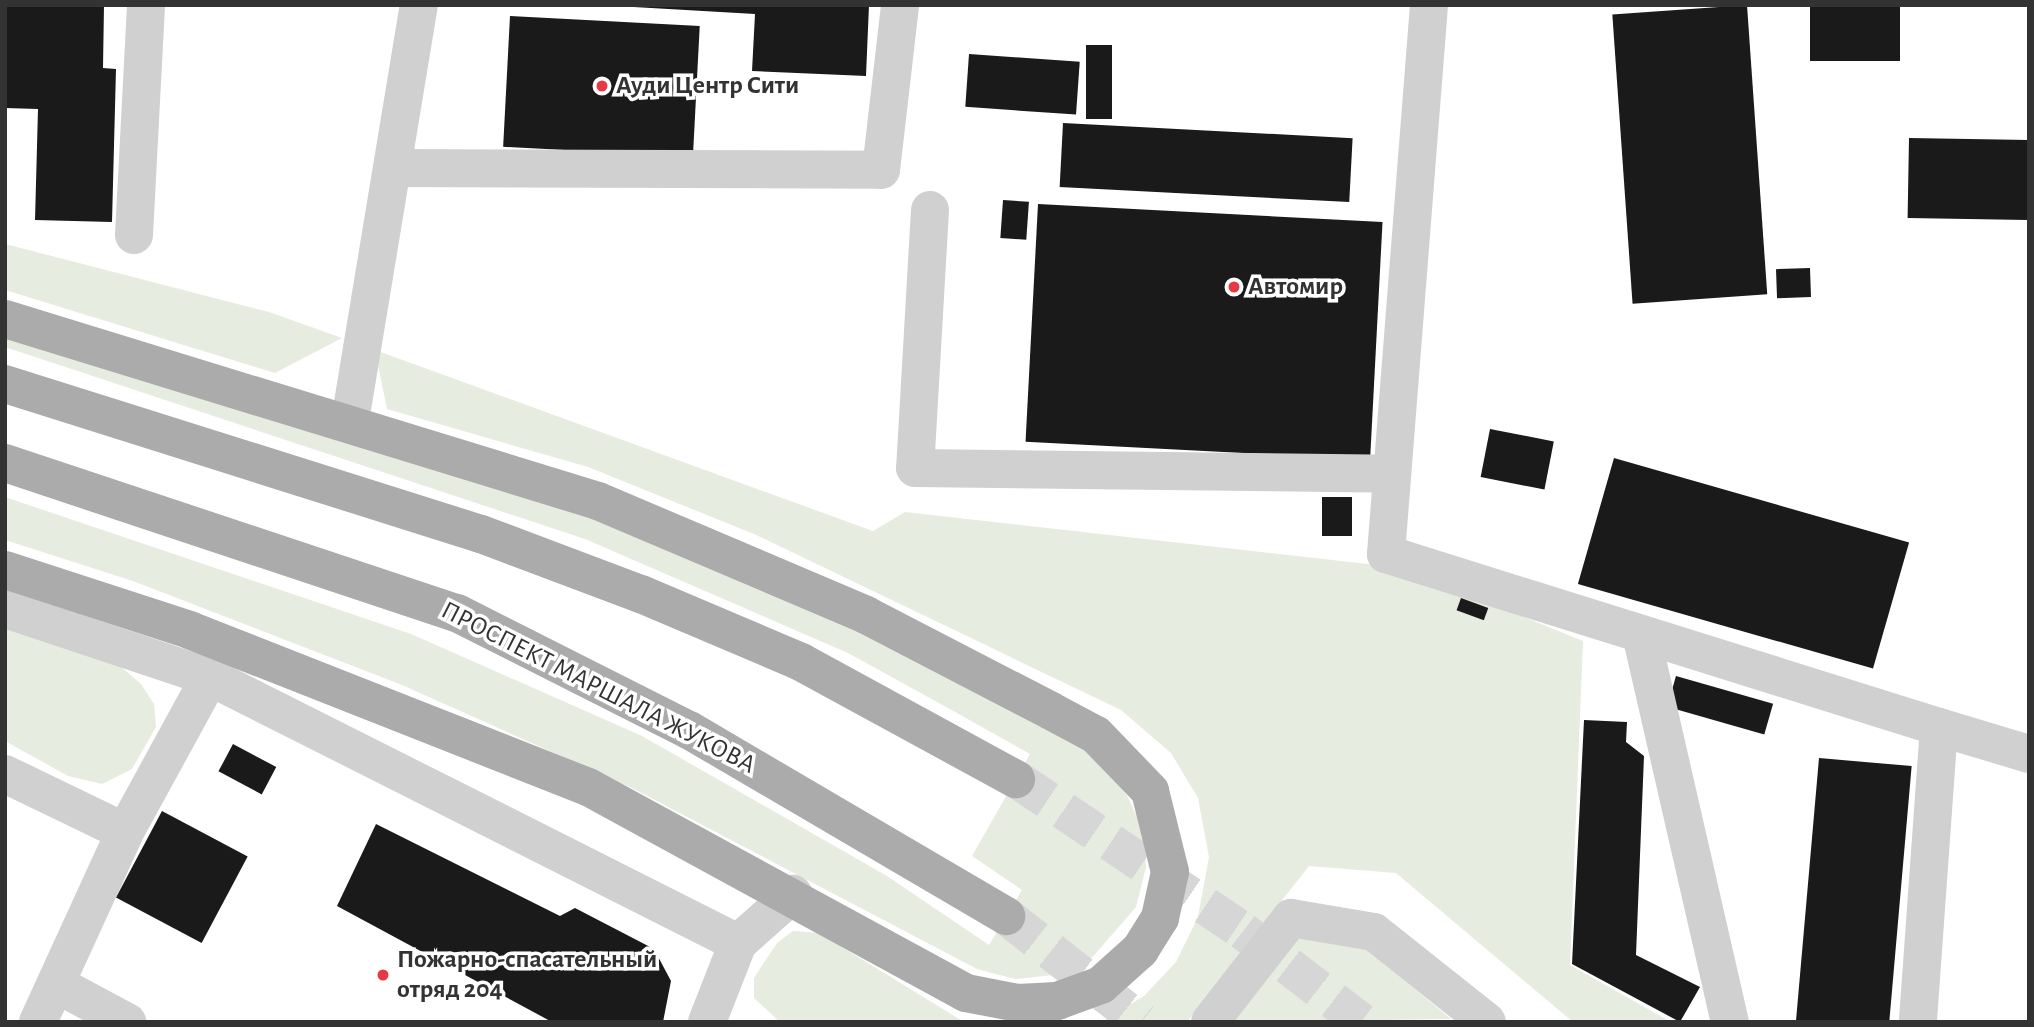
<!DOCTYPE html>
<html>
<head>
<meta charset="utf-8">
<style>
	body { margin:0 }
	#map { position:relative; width:2034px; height:1027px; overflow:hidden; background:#fff; font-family:"Alegreya Sans",sans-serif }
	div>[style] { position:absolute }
	.green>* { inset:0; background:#e6ecdf }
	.building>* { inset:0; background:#1a1a1a; transform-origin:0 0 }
	.major-tunnel>* { height:38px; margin-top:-19px; transform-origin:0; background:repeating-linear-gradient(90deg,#d6d6d6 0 38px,transparent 0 57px) }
	.minor>* { height:38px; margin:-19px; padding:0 19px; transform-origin:19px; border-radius:19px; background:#d0d0d0 }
	.major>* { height:38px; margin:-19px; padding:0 19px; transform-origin:19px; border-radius:19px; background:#ababab }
	.dots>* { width:19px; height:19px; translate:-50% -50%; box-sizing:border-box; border:4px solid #fff; border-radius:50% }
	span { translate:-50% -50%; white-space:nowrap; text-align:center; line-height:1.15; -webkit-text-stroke:7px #fff; paint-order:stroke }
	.poi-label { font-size:26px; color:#333; font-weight:700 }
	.left { translate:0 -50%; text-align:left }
	.street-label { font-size:26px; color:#333 }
	.frame { position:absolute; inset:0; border:7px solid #333; pointer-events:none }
</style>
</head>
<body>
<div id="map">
	<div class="green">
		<div style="clip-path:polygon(5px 244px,269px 312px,342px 338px,275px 373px,5px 290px)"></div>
		<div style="clip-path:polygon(5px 335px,594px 519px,861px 631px,1087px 750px,1127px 795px,1145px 835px,1146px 867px,1136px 907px,1090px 960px,1053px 975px,1015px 979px,977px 969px,632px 788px,402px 685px,133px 581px,5px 540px,5px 497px,411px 634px,642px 736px,887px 876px,989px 945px,1022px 890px,972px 856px,1030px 754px,948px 708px,848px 653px,585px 539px,5px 347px)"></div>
		<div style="clip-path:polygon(375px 350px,873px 531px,905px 512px,1403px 568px,1583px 641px,1570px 965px,1671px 1022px,1573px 1022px,1396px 873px,1309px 866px,1187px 1022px,1101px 1022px,1144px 996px,1176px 962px,1198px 917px,1209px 857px,1198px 798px,1171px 753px,1121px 710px,754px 534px,588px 467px,387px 409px)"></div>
		<div style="clip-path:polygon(5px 628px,120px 666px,141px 684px,154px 704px,156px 727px,132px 769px,102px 784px,68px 776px,5px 741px)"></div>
		<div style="clip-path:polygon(793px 931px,819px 933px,964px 1022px,780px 1022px,754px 998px,754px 978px,777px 943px)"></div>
		<div style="clip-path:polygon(1298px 937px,1360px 943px,1451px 1019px,1229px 1022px)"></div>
	</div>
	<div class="building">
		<div style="clip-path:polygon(5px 5px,104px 5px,103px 68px,116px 69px,112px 222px,35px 220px,38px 109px,5px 108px)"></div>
		<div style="clip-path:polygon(599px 5px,869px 5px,866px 76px,752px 71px,755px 14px)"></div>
		<div style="left:1747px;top:5px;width:290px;height:135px;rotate:86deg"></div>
		<div style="left:1810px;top:5px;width:90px;height:56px"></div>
		<div style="left:510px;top:16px;width:190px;height:131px;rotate:3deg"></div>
		<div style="left:1086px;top:45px;width:26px;height:74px"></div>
		<div style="left:969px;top:54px;width:111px;height:53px;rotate:4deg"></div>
		<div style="left:1063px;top:123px;width:290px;height:64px;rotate:3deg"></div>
		<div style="left:1909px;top:138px;width:120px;height:80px;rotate:1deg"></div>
		<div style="left:1003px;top:200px;width:26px;height:38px;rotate:4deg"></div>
		<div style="left:1038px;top:204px;width:345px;height:238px;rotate:3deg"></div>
		<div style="left:1810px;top:268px;width:29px;height:34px;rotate:88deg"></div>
		<div style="left:1490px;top:429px;width:65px;height:49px;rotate:11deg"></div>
		<div style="left:1614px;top:458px;width:307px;height:131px;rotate:16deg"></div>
		<div style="left:1322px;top:497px;width:30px;height:39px"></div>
		<div style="left:1461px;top:598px;width:29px;height:13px;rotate:20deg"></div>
		<div style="left:1676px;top:676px;width:101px;height:32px;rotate:16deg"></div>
		<div style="clip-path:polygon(1584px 720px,1627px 722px,1626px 742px,1644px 756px,1636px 955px,1700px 987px,1680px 1022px,1572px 964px)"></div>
		<div style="left:233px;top:744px;width:49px;height:31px;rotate:28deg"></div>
		<div style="left:1819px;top:758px;width:93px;height:265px;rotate:5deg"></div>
		<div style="left:162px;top:811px;width:97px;height:98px;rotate:28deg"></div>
		<div style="clip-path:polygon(376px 824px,560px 916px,575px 908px,654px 949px,671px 981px,663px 1022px,552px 1022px,337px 906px)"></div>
	</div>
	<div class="major-tunnel">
		<div style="left:1016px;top:779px;width:273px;rotate:33.8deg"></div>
		<div style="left:1243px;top:931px;width:149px;rotate:37.6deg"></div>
		<div style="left:1006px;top:916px;width:172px;rotate:38.1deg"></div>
	</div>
	<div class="minor">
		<div style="left:1429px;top:5px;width:551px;rotate:94.48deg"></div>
		<div style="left:1386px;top:554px;width:579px;rotate:17.37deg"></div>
		<div style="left:1939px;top:727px;width:296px;rotate:94.1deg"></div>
		<div style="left:392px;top:168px;width:489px;rotate:0.2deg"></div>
		<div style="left:881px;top:170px;width:166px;rotate:-83.4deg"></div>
		<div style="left:930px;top:210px;width:258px;rotate:93.3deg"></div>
		<div style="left:915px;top:468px;width:477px;rotate:0.7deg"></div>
		<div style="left:134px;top:235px;width:230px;rotate:-87deg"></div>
		<div style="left:350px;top:421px;width:422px;rotate:-80.6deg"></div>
		<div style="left:5px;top:609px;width:216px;rotate:18.4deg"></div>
		<div style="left:210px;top:677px;width:591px;rotate:26.74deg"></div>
		<div style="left:1641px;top:634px;width:398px;rotate:77.1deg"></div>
		<div style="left:1939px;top:727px;width:94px;rotate:16.7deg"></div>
		<div style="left:5px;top:774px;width:133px;rotate:25.8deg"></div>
		<div style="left:56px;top:984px;width:81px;rotate:28.2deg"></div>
		<div style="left:38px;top:1022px;width:209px;rotate:-65.4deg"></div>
		<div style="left:125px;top:832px;width:177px;rotate:-61.3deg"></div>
		<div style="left:707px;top:1022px;width:85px;rotate:-68.6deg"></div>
		<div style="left:738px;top:943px;width:74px;rotate:-41.7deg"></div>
		<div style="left:1210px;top:1022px;width:132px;rotate:-52.1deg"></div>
		<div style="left:1291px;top:918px;width:84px;rotate:9.6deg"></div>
		<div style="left:1374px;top:932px;width:144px;rotate:38.5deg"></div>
	</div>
	<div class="major">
		<div style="left:5px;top:319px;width:620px;rotate:17.06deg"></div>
		<div style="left:598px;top:501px;width:291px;rotate:23deg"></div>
		<div style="left:866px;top:615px;width:208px;rotate:27.4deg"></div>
		<div style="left:1051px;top:711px;width:51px;rotate:28.1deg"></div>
		<div style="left:1096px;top:735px;width:78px;rotate:46deg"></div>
		<div style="left:1150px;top:791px;width:83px;rotate:76.1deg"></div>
		<div style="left:1170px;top:872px;width:47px;rotate:102.3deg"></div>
		<div style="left:1160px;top:918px;width:38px;rotate:122deg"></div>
		<div style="left:1140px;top:950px;width:52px;rotate:138.1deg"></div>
		<div style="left:1101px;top:985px;width:47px;rotate:160deg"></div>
		<div style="left:1057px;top:1001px;width:39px;rotate:177deg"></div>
		<div style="left:1018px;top:1003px;width:53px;rotate:-169.1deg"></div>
		<div style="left:966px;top:993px;width:430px;rotate:-151.4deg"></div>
		<div style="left:588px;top:787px;width:428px;rotate:-158.5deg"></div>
		<div style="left:190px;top:630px;width:194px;rotate:-162deg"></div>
		<div style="left:5px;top:384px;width:499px;rotate:17.5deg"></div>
		<div style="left:481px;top:534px;width:171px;rotate:20.6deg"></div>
		<div style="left:641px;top:594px;width:174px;rotate:23deg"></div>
		<div style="left:801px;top:662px;width:245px;rotate:28.6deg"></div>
		<div style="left:5px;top:463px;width:476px;rotate:18.4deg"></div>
		<div style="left:457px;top:613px;width:260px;rotate:26.8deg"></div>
		<div style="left:689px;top:730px;width:368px;rotate:30.4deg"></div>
	</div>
	<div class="dots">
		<div style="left:602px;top:86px;background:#e63946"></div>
		<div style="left:1234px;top:287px;background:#e63946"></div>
		<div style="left:383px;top:975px;background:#e63946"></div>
	</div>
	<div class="poi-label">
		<span class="left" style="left:616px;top:86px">Ауди Центр Сити</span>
		<span class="left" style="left:1248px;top:287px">Автомир</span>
		<span class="left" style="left:397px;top:975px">Пожарно-спасательный<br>отряд 204</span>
	</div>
	<div class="street-label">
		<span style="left:598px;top:688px;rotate:27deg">ПРОСПЕКТ МАРШАЛА ЖУКОВА</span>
	</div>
	<div class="frame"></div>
</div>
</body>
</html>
